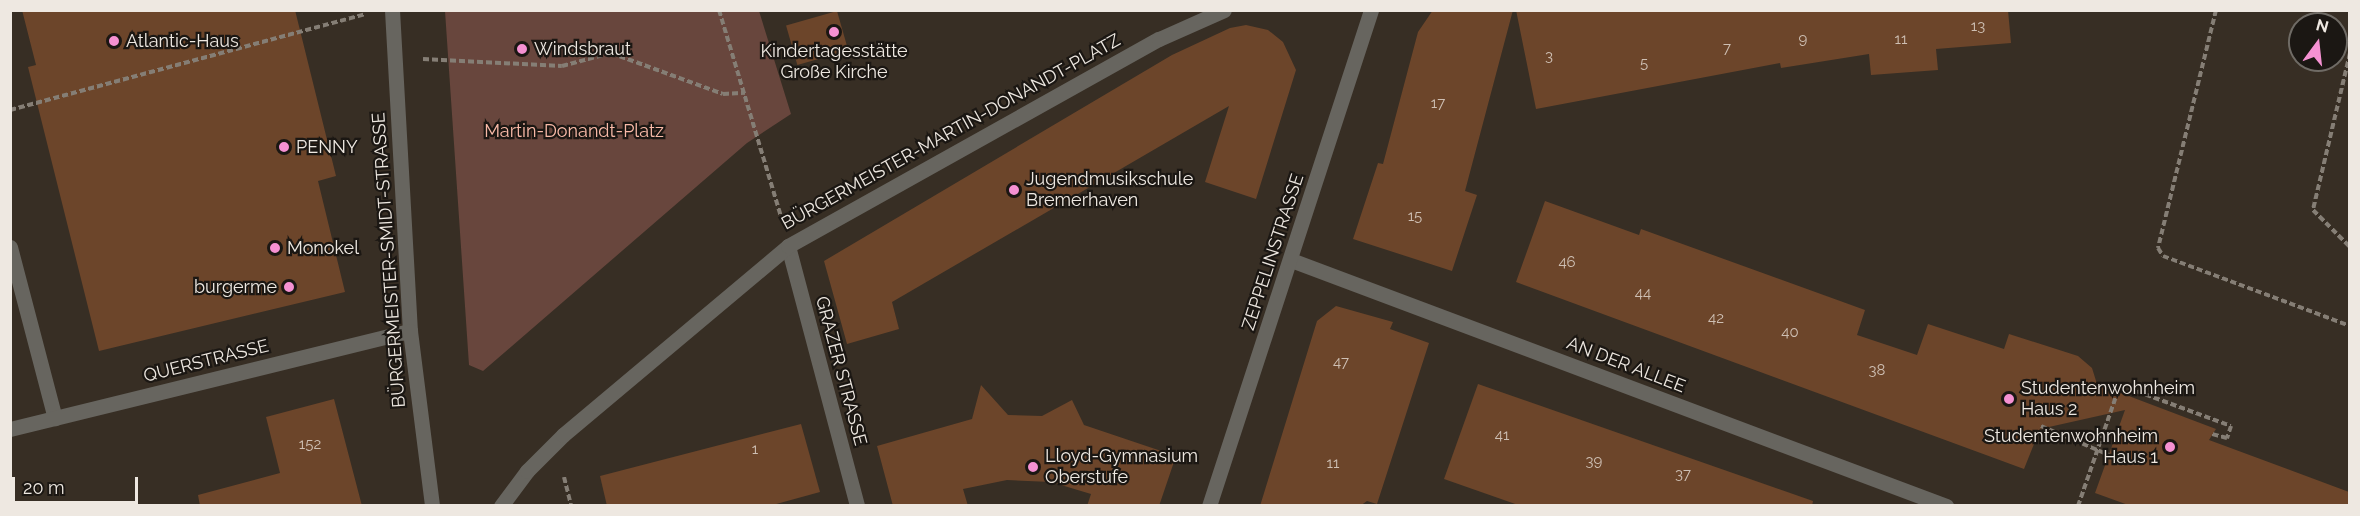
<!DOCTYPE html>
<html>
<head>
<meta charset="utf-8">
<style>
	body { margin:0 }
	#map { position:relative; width:2360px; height:516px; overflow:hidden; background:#372e24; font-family:Raleway,sans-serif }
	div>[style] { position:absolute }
	.green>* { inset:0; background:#68463d }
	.building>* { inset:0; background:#6c452a; transform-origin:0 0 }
	.path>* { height:4px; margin-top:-2px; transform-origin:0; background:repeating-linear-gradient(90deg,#857e75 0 6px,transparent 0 9px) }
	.minor>* { height:15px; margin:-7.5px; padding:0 7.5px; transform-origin:7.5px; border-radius:7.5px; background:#67655f }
	.tertiary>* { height:15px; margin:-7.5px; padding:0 7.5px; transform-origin:7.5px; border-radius:7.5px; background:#67655f }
	.dots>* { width:16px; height:16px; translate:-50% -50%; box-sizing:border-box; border:3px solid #1b1713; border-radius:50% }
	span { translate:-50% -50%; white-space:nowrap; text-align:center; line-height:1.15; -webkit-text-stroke:4.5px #1b1713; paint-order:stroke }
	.number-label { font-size:15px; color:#cebfb3 }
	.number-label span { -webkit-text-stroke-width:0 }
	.poi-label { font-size:18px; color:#eee8e1 }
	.left { translate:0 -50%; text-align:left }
	.right { translate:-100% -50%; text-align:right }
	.park-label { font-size:18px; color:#f9baa8 }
	.street-label { font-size:18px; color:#eee8e1 }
	.frame { position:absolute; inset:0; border:12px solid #eee8e1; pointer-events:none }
	.north { position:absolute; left:2288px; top:12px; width:60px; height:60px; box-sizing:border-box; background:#1b1713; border:2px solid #6f6b65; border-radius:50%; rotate:15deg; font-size:16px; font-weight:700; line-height:24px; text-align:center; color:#eee8e1 }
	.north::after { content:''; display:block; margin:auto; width:21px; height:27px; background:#f591d2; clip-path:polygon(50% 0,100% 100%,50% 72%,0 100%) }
	.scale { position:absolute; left:12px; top:477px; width:126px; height:27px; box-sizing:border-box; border:3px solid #eee8e1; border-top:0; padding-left:8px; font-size:18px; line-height:21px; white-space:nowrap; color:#eee8e1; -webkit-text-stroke:4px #1b1713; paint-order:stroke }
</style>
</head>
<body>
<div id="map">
	<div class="green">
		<div style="clip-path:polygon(445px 11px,759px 11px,791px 114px,747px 143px,483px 371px,469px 365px)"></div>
	</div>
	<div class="building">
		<div style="clip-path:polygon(22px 10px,295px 10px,336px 176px,318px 181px,345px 292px,99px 351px,28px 67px,36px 65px)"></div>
		<div style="clip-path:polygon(1433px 10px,1513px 10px,1465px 191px,1477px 195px,1452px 271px,1353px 239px,1378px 163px,1383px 164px,1418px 32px)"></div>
		<div style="clip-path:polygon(1516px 10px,2008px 10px,2011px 43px,1936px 49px,1938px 70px,1871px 75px,1869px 54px,1781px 68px,1780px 63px,1536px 109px)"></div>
		<div style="left:837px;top:11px;width:41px;height:53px;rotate:74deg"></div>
		<div style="clip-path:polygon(1246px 25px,1268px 30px,1283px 42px,1296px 70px,1256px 199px,1205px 182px,1229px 106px,892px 302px,899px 329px,847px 344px,824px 261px,1172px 55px,1230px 28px)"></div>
		<div style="clip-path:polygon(1545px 201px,1639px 235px,1641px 229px,1865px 310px,1857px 335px,1917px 355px,1928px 324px,2004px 349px,2009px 334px,2078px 356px,2092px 368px,2097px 384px,2216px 429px,2209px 440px,2349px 492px,2349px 506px,2131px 506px,2095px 493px,2125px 410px,2040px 429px,2024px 469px,1516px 282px)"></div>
		<div style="clip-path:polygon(1336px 306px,1393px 322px,1390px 329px,1429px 343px,1377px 504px,1367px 501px,1360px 506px,1260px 506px,1317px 321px)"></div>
		<div style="clip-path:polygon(1478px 384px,1813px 501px,1812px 506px,1521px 506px,1444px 479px)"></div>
		<div style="clip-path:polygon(981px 385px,1008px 415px,1042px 416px,1072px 400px,1084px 425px,1176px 456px,1159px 506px,1087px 506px,1091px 494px,1051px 482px,1007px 480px,963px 489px,968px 506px,893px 506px,877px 446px,972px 419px)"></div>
		<div style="clip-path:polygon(334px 399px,362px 506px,200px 506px,198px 495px,280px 473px,266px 417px)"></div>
		<div style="clip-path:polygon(801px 424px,820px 492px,769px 506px,607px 506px,600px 476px)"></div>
	</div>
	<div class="path">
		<div style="left:719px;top:10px;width:216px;rotate:73.3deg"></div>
		<div style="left:2216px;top:10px;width:245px;rotate:103.7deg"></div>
		<div style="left:2158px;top:248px;width:9px;rotate:58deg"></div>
		<div style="left:2163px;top:256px;width:200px;rotate:20.5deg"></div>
		<div style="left:2350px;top:53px;width:161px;rotate:103.3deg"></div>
		<div style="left:2313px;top:210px;width:52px;rotate:45deg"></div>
		<div style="left:423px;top:59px;width:139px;rotate:2.9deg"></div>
		<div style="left:562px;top:66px;width:51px;rotate:-14.9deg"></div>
		<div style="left:611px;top:53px;width:119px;rotate:20.1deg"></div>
		<div style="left:723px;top:94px;width:22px;rotate:-3deg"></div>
		<div style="left:10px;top:110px;width:368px;rotate:-15.1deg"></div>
		<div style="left:2041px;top:426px;width:74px;rotate:23.1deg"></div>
		<div style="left:564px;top:477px;width:30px;rotate:76deg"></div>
		<div style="left:2078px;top:506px;width:128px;rotate:-70.9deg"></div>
		<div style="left:2120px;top:385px;width:118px;rotate:20.3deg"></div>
		<div style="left:2231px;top:426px;width:13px;rotate:108deg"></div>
		<div style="left:2227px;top:438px;width:16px;rotate:-165deg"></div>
	</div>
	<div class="minor">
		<div style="left:788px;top:246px;width:269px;rotate:75.1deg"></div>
		<div style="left:10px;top:247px;width:177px;rotate:75.3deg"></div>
		<div style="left:1291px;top:260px;width:700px;rotate:20.58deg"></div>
		<div style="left:10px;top:429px;width:412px;rotate:-13.8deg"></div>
		<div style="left:501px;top:506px;width:44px;rotate:-53.4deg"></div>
		<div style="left:527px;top:471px;width:51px;rotate:-45deg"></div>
		<div style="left:563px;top:435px;width:294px;rotate:-40deg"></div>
		<div style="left:788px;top:246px;width:425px;rotate:-29.2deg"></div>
		<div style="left:1159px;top:39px;width:71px;rotate:-24deg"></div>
		<div style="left:1209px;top:506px;width:522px;rotate:-71.91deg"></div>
	</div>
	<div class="tertiary">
		<div style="left:392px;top:10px;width:322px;rotate:86.8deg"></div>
		<div style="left:410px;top:331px;width:176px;rotate:82.8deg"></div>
	</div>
	<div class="dots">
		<div style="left:834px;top:32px;background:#f591d2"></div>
		<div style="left:114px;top:41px;background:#f591d2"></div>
		<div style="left:522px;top:49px;background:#f591d2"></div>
		<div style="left:284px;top:147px;background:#f591d2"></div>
		<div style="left:1014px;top:190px;background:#f591d2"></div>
		<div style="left:275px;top:248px;background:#f591d2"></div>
		<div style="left:289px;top:287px;background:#f591d2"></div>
		<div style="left:2009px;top:399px;background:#f591d2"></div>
		<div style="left:2170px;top:447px;background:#f591d2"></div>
		<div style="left:1033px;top:467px;background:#f591d2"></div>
	</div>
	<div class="number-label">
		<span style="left:1978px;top:27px">13</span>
		<span style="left:1803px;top:40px">9</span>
		<span style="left:1901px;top:40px">11</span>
		<span style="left:1727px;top:49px">7</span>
		<span style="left:1549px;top:57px">3</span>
		<span style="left:1644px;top:64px">5</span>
		<span style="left:1438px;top:104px">17</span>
		<span style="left:1415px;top:217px">15</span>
		<span style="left:1567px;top:263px">46</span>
		<span style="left:1643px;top:294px">44</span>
		<span style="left:1716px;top:319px">42</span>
		<span style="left:1790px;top:333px">40</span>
		<span style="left:1341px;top:363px">47</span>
		<span style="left:1877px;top:371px">38</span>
		<span style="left:1502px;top:436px">41</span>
		<span style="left:310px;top:445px">152</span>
		<span style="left:755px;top:450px">1</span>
		<span style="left:1594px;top:462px">39</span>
		<span style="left:1333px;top:464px">11</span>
		<span style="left:1683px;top:475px">37</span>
	</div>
	<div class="poi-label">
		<span class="left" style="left:126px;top:41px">Atlantic-Haus</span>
		<span class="left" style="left:534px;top:49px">Windsbraut</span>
		<span style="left:834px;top:62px">Kindertagesstätte<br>Große Kirche</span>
		<span class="left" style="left:296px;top:147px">PENNY</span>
		<span class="left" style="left:1026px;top:190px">Jugendmusikschule<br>Bremerhaven</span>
		<span class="left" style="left:287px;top:248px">Monokel</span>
		<span class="right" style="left:277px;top:287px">burgerme</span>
		<span class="left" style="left:2021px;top:399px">Studentenwohnheim<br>Haus 2</span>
		<span class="right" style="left:2158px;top:447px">Studentenwohnheim<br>Haus 1</span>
		<span class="left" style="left:1045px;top:467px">Lloyd-Gymnasium<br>Oberstufe</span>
	</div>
	<div class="park-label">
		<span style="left:574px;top:131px">Martin-Donandt-Platz</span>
	</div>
	<div class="street-label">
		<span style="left:951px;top:132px;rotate:-29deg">BÜRGERMEISTER-MARTIN-DONANDT-PLATZ</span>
		<span style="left:1273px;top:252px;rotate:-72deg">ZEPPELINSTRASSE</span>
		<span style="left:389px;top:260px;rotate:-94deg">BÜRGERMEISTER-SMIDT-STRASSE</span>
		<span style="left:206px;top:361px;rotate:-14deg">QUERSTRASSE</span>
		<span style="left:1626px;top:365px;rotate:21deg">AN DER ALLEE</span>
		<span style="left:841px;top:371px;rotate:75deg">GRAZER STRASSE</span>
	</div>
	<div class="frame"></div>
	<div class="north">N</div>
	<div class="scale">20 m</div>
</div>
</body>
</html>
